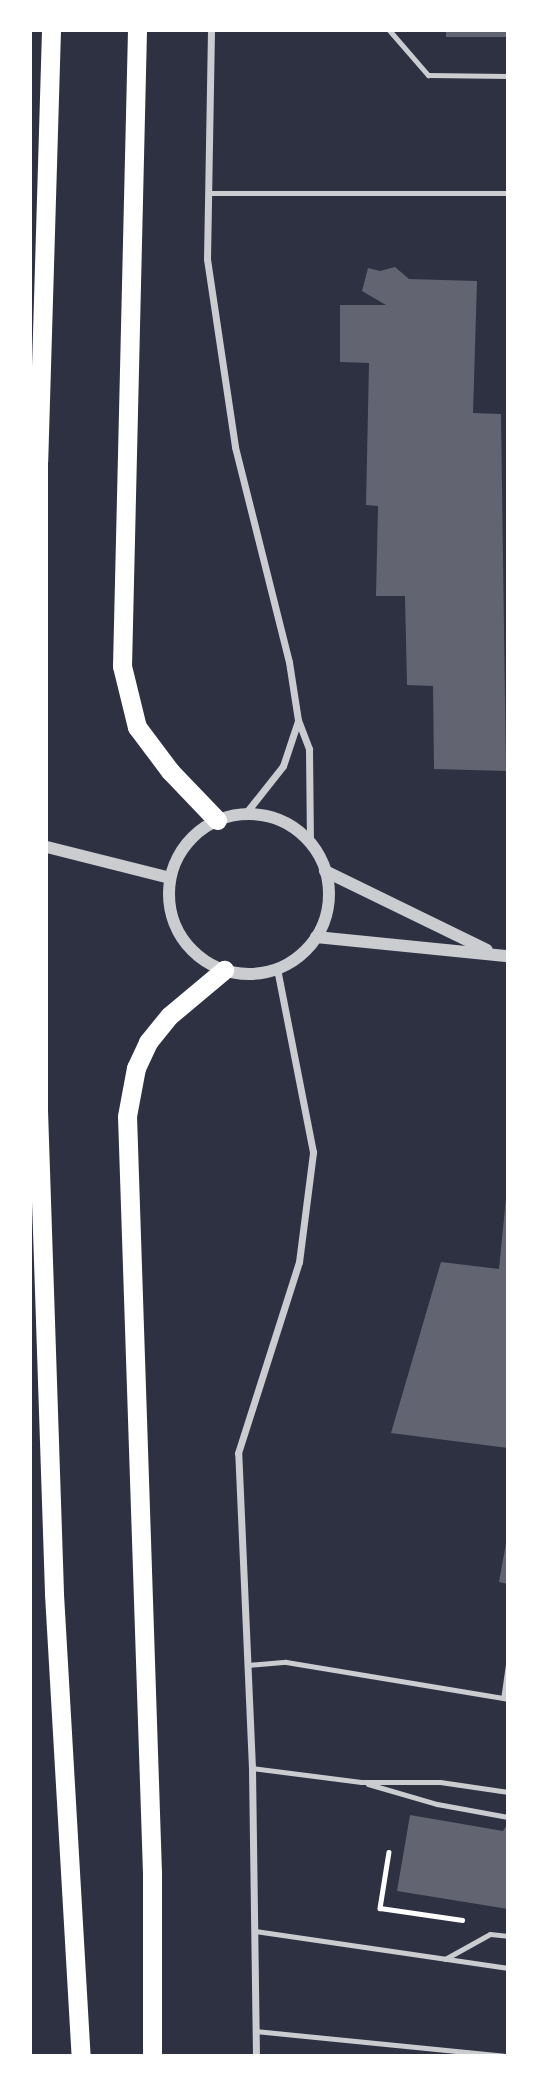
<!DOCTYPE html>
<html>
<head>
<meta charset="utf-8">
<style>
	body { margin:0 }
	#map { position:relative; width:538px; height:2086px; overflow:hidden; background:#2d3142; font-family:"Varela Round",sans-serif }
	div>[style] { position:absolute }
	.building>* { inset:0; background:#626471; transform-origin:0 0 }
	.path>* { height:4.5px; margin:-2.25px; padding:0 2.25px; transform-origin:2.25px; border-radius:2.25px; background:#fff }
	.service>* { height:5px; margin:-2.5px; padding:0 2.5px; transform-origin:2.5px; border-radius:2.5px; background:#caccd0 }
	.minor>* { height:7px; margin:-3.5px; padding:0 3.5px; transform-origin:3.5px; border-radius:3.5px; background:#caccd0 }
	.tertiary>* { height:12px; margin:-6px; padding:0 6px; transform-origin:6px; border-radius:6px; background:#caccd0 }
	.tertiary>.ring { margin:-6px; padding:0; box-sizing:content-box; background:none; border:12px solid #caccd0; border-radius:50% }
	.trunk>* { height:19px; margin:-9.5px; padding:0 9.5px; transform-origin:9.5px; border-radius:9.5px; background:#fff }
	span { translate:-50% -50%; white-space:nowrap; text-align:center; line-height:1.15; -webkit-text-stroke:5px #fff; paint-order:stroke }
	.frame { position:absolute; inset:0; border:32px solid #fff; pointer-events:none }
</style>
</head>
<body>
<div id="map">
	<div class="building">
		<div style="left:446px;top:30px;width:62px;height:7px"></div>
		<div style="clip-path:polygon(395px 267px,409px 279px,477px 281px,473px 413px,501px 414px,506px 771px,434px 769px,433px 686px,407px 685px,405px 596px,376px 596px,378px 506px,366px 505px,369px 363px,340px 362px,340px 305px,386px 305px,362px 291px,368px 268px,380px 271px)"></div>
		<div style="clip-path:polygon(506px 1198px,508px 1448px,391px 1433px,441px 1262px,499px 1269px)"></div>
		<div style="clip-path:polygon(508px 1532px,508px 1584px,499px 1582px)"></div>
		<div style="clip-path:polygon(410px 1815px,503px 1831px,508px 1823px,508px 1909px,397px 1891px)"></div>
	</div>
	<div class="path">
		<div style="left:389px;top:1852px;width:57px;rotate:99.1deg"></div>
		<div style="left:380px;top:1908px;width:83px;rotate:8.3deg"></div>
	</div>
	<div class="service">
		<div style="left:389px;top:30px;width:60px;rotate:49.1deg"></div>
		<div style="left:428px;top:75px;width:80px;rotate:0.7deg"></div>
		<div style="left:208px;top:193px;width:300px"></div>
		<div style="left:508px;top:1664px;width:34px;rotate:98deg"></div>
		<div style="left:503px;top:1698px;width:5px;rotate:11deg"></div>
		<div style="left:248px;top:1665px;width:38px;rotate:-5deg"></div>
		<div style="left:286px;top:1662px;width:220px;rotate:9.4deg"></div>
		<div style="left:252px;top:1768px;width:110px;rotate:7.3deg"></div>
		<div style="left:361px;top:1782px;width:79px"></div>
		<div style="left:440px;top:1782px;width:69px;rotate:8.4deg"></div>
		<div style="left:368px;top:1784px;width:72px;rotate:16.2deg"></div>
		<div style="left:437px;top:1804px;width:72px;rotate:10.4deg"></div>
		<div style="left:255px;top:1931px;width:256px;rotate:8.3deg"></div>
		<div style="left:445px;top:1959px;width:51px;rotate:-29.1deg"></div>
		<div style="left:490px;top:1934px;width:18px;rotate:6deg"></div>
		<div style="left:255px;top:2031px;width:250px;rotate:5.7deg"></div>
	</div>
	<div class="minor">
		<div style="left:211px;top:30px;width:229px;rotate:91deg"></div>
		<div style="left:207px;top:259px;width:190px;rotate:81.5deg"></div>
		<div style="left:235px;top:447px;width:222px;rotate:75.9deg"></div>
		<div style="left:289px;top:662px;width:59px;rotate:81.2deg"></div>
		<div style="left:298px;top:720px;width:31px;rotate:69deg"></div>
		<div style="left:309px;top:749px;width:93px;rotate:89.4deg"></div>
		<div style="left:245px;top:814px;width:61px;rotate:-51.6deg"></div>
		<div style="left:283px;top:766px;width:47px;rotate:-71.6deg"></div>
		<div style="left:256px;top:2056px;width:288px;rotate:-90.8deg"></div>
		<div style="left:252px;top:1768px;width:315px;rotate:-92.5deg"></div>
		<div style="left:238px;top:1453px;width:201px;rotate:-72.3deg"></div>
		<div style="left:299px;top:1262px;width:111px;rotate:-82.7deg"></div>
		<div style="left:313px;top:1152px;width:187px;rotate:-101.1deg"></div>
	</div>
	<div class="tertiary">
		<div class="ring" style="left:169px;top:814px;width:148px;height:148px"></div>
		<div style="left:31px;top:843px;width:143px;rotate:14.1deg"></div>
		<div style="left:325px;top:871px;width:180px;rotate:26deg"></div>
		<div style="left:316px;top:937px;width:193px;rotate:5.7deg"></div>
	</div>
	<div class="trunk">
		<div style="left:51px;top:30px;width:431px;rotate:91.7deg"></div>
		<div style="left:38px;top:461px;width:649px;rotate:90deg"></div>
		<div style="left:38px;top:1110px;width:484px;rotate:88.1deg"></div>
		<div style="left:54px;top:1594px;width:463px;rotate:86.7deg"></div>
		<div style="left:137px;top:30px;width:636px;rotate:91.35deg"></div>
		<div style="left:122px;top:666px;width:63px;rotate:76.2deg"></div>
		<div style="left:137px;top:727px;width:55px;rotate:53.1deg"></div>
		<div style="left:170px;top:771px;width:68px;rotate:46.2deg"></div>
		<div style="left:152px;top:2056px;width:183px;rotate:-90deg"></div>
		<div style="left:152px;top:1873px;width:757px;rotate:-91.89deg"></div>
		<div style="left:127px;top:1116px;width:49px;rotate:-79.4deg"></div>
		<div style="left:136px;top:1068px;width:29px;rotate:-65deg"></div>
		<div style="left:148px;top:1042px;width:33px;rotate:-51deg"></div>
		<div style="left:169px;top:1016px;width:72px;rotate:-39.9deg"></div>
	</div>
	<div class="frame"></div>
</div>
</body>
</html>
